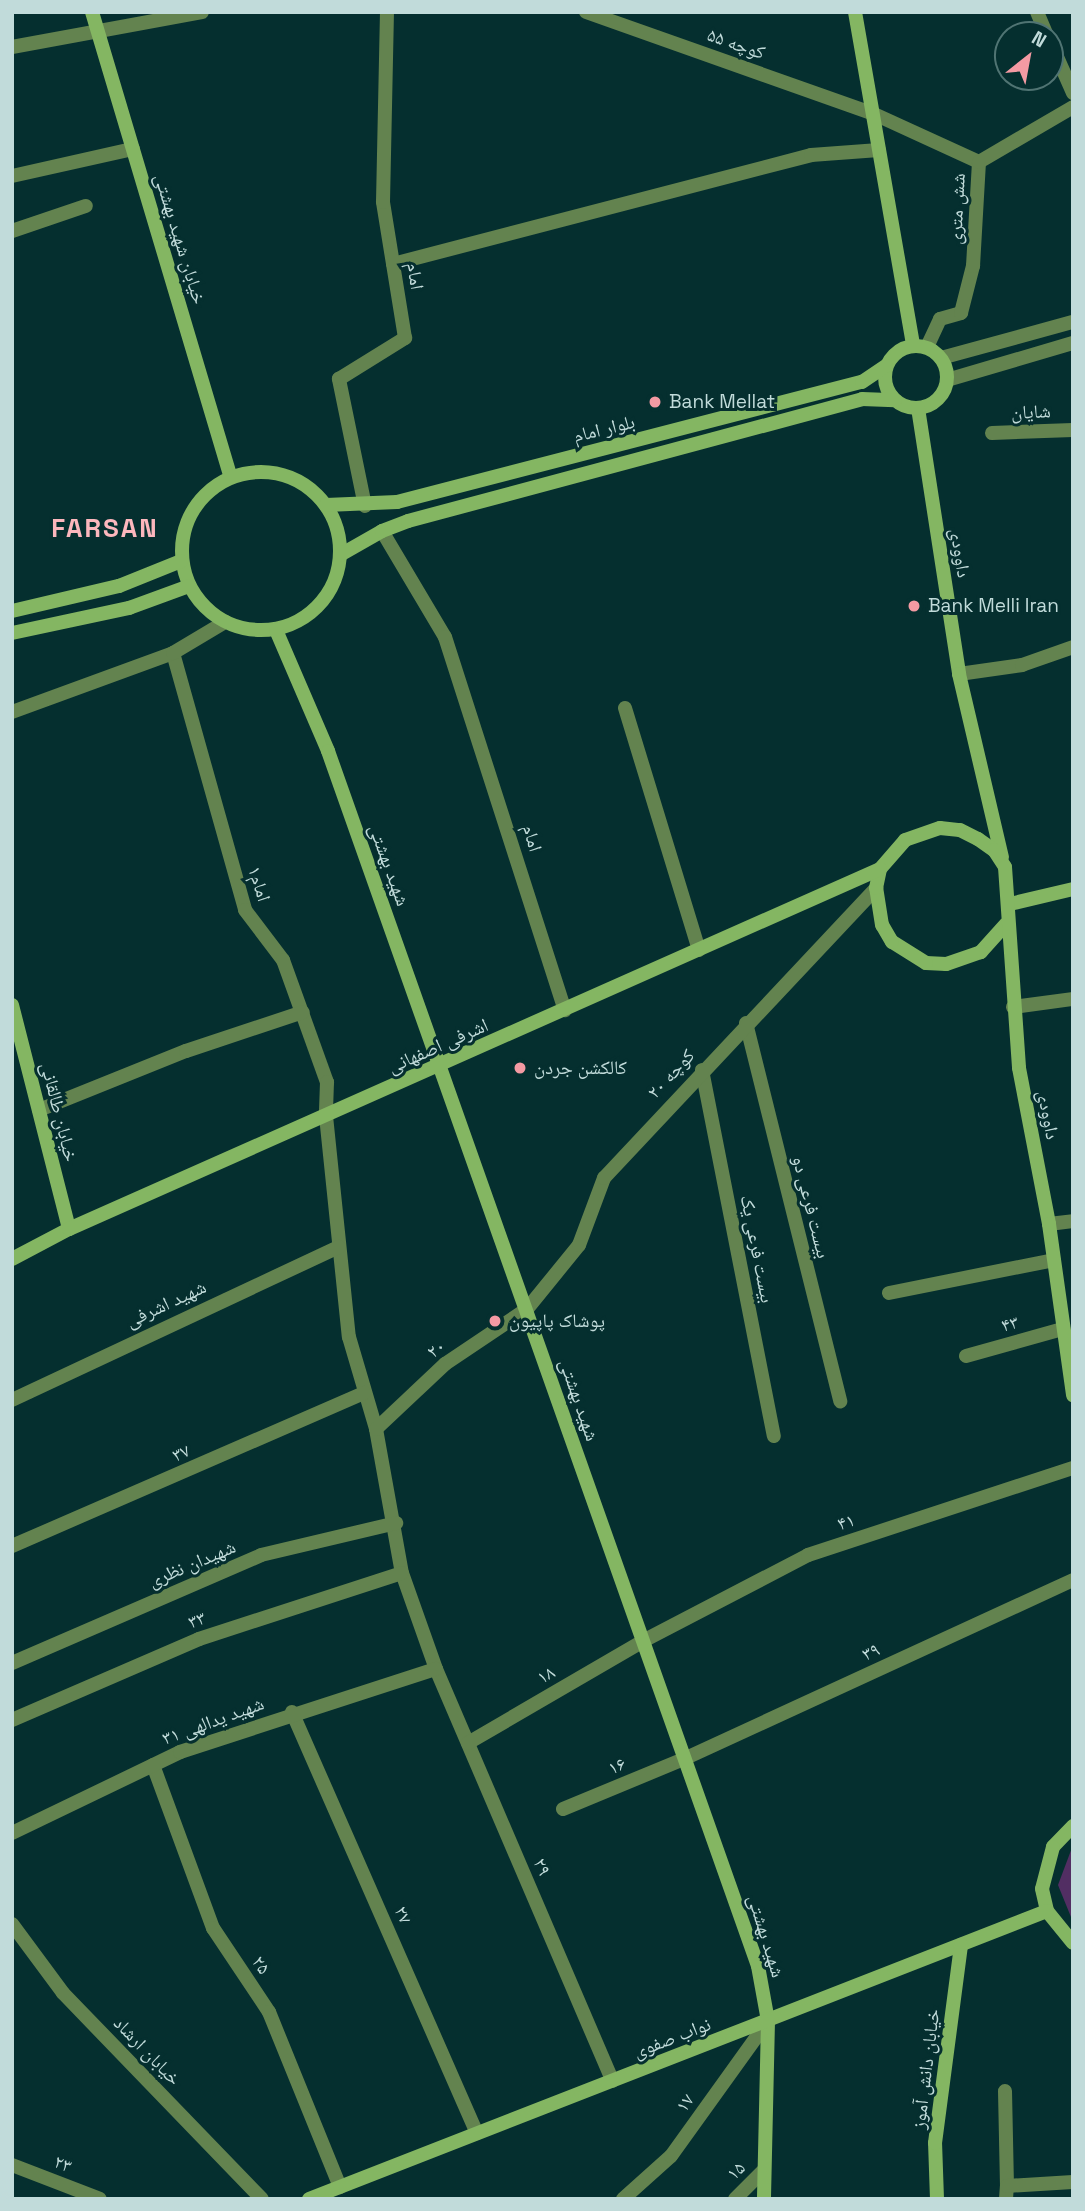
<!DOCTYPE html>
<html>
<head>
<meta charset="utf-8">
<style>
	body { margin:0 }
	#map { position:relative; width:1085px; height:2211px; overflow:hidden; background:#052f2f; font-family:"Space Grotesk","Noto Naskh Arabic",sans-serif }
	div>[style] { position:absolute }
	.green>* { inset:0; background:#522e63 }
	.street>* { height:14px; margin:-7px; padding:0 7px; transform-origin:7px; border-radius:7px; background:#63834f }
	.secondary>* { height:14px; margin:-7px; padding:0 7px; transform-origin:7px; border-radius:7px; background:#84b662 }
	.secondary>.ring { margin:-7px; padding:0; box-sizing:content-box; background:none; border:14px solid #84b662; border-radius:50% }
	.dots>* { width:19px; height:19px; translate:-50% -50%; box-sizing:border-box; border:4px solid #052f2f; border-radius:50% }
	span { translate:-50% -50%; white-space:nowrap; text-align:center; line-height:1.15; -webkit-text-stroke:6px #052f2f; paint-order:stroke }
	.street-label { font-size:19px; color:#c1dbda }
	.poi-label { font-size:19px; color:#c1dbda }
	.left { translate:0 -50%; text-align:left }
	.district-label { font-size:26px; color:#fcb7bd; font-weight:700; letter-spacing:2px }
	.frame { position:absolute; inset:0; border:14px solid #c1dbda; pointer-events:none }
	.north { position:absolute; left:994px; top:21px; width:70px; height:70px; box-sizing:border-box; background:#052f2f; border:2px solid #507473; border-radius:50%; rotate:31deg; font-size:19px; font-weight:700; line-height:28px; text-align:center; color:#c1dbda }
	.north::after { content:''; display:block; margin:auto; width:24px; height:32px; background:#f49aa3; clip-path:polygon(50% 0,100% 100%,50% 72%,0 100%) }
</style>
</head>
<body>
<div id="map">
	<div class="green">
		<div style="clip-path:polygon(1073px 1845px,1073px 1922px,1058px 1885px)"></div>
	</div>
	<div class="street">
		<div style="left:586px;top:12px;width:303px;rotate:19.5deg"></div>
		<div style="left:872px;top:113px;width:118px;rotate:24.6deg"></div>
		<div style="left:1037px;top:12px;width:25px;rotate:67deg"></div>
		<div style="left:1050px;top:41px;width:57px;rotate:66.1deg"></div>
		<div style="left:12px;top:47px;width:193px;rotate:-10.4deg"></div>
		<div style="left:12px;top:176px;width:124px;rotate:-12.6deg"></div>
		<div style="left:12px;top:231px;width:78px;rotate:-18.7deg"></div>
		<div style="left:393px;top:264px;width:432px;rotate:-14.6deg"></div>
		<div style="left:811px;top:155px;width:68px;rotate:-4.2deg"></div>
		<div style="left:927px;top:347px;width:31px;rotate:-65deg"></div>
		<div style="left:940px;top:319px;width:22px;rotate:-16deg"></div>
		<div style="left:961px;top:313px;width:49px;rotate:-75.7deg"></div>
		<div style="left:973px;top:266px;width:104px;rotate:-86.7deg"></div>
		<div style="left:979px;top:162px;width:109px;rotate:-30.3deg"></div>
		<div style="left:941px;top:358px;width:137px;rotate:-15.3deg"></div>
		<div style="left:947px;top:380px;width:131px;rotate:-16.4deg"></div>
		<div style="left:992px;top:433px;width:81px;rotate:-2.1deg"></div>
		<div style="left:365px;top:506px;width:130px;rotate:-101.6deg"></div>
		<div style="left:339px;top:379px;width:78px;rotate:-31.8deg"></div>
		<div style="left:405px;top:338px;width:138px;rotate:-99.2deg"></div>
		<div style="left:383px;top:202px;width:190px;rotate:-88.8deg"></div>
		<div style="left:382px;top:531px;width:123px;rotate:59.3deg"></div>
		<div style="left:445px;top:637px;width:392px;rotate:72.2deg"></div>
		<div style="left:173px;top:653px;width:267px;rotate:74.3deg"></div>
		<div style="left:245px;top:910px;width:63px;rotate:52.8deg"></div>
		<div style="left:283px;top:960px;width:130px;rotate:70.2deg"></div>
		<div style="left:327px;top:1082px;width:34px;rotate:92deg"></div>
		<div style="left:326px;top:1116px;width:222px;rotate:84.1deg"></div>
		<div style="left:349px;top:1337px;width:96px;rotate:73.6deg"></div>
		<div style="left:376px;top:1429px;width:146px;rotate:79.8deg"></div>
		<div style="left:402px;top:1573px;width:102px;rotate:70.5deg"></div>
		<div style="left:436px;top:1669px;width:448px;rotate:66.8deg"></div>
		<div style="left:959px;top:674px;width:64px;rotate:-8.1deg"></div>
		<div style="left:1022px;top:665px;width:54px;rotate:-19.4deg"></div>
		<div style="left:625px;top:708px;width:253px;rotate:73deg"></div>
		<div style="left:12px;top:712px;width:171px;rotate:-20.1deg"></div>
		<div style="left:173px;top:653px;width:61px;rotate:-30.8deg"></div>
		<div style="left:1013px;top:1007px;width:61px;rotate:-7.6deg"></div>
		<div style="left:746px;top:1023px;width:390px;rotate:76deg"></div>
		<div style="left:702px;top:1070px;width:373px;rotate:78.9deg"></div>
		<div style="left:39px;top:1110px;width:158px;rotate:-21.9deg"></div>
		<div style="left:186px;top:1051px;width:123px;rotate:-18.4deg"></div>
		<div style="left:1049px;top:1224px;width:24px;rotate:-7deg"></div>
		<div style="left:889px;top:1293px;width:168px;rotate:-11.3deg"></div>
		<div style="left:966px;top:1356px;width:101px;rotate:-15.6deg"></div>
		<div style="left:12px;top:1400px;width:361px;rotate:-25.1deg"></div>
		<div style="left:376px;top:1429px;width:95px;rotate:-43.3deg"></div>
		<div style="left:445px;top:1364px;width:99px;rotate:-33.9deg"></div>
		<div style="left:527px;top:1309px;width:82px;rotate:-50.9deg"></div>
		<div style="left:579px;top:1245px;width:72px;rotate:-69.5deg"></div>
		<div style="left:604px;top:1178px;width:398px;rotate:-46.8deg"></div>
		<div style="left:12px;top:1546px;width:384px;rotate:-23.5deg"></div>
		<div style="left:12px;top:1663px;width:271px;rotate:-23.4deg"></div>
		<div style="left:261px;top:1555px;width:139px;rotate:-13.3deg"></div>
		<div style="left:292px;top:1712px;width:460px;rotate:66.3deg"></div>
		<div style="left:12px;top:1720px;width:204px;rotate:-23.4deg"></div>
		<div style="left:199px;top:1639px;width:213px;rotate:-18deg"></div>
		<div style="left:468px;top:1743px;width:203px;rotate:-30.2deg"></div>
		<div style="left:643px;top:1641px;width:186px;rotate:-27.5deg"></div>
		<div style="left:808px;top:1555px;width:279px;rotate:-18.2deg"></div>
		<div style="left:153px;top:1765px;width:174px;rotate:69.8deg"></div>
		<div style="left:213px;top:1928px;width:101px;rotate:56.3deg"></div>
		<div style="left:269px;top:2012px;width:189px;rotate:67.9deg"></div>
		<div style="left:563px;top:1809px;width:133px;rotate:-22.5deg"></div>
		<div style="left:686px;top:1758px;width:426px;rotate:-24.7deg"></div>
		<div style="left:12px;top:1833px;width:187px;rotate:-25.7deg"></div>
		<div style="left:180px;top:1752px;width:269px;rotate:-18deg"></div>
		<div style="left:12px;top:1924px;width:86px;rotate:53.5deg"></div>
		<div style="left:63px;top:1993px;width:286px;rotate:46deg"></div>
		<div style="left:1005px;top:2091px;width:95px;rotate:88.8deg"></div>
		<div style="left:12px;top:2165px;width:94px;rotate:21.1deg"></div>
		<div style="left:623px;top:2199px;width:64px;rotate:-41.9deg"></div>
		<div style="left:671px;top:2156px;width:166px;rotate:-54.3deg"></div>
		<div style="left:735px;top:2199px;width:41px;rotate:-45deg"></div>
		<div style="left:1006px;top:2199px;width:13px;rotate:-86deg"></div>
		<div style="left:1007px;top:2186px;width:66px;rotate:-3.5deg"></div>
	</div>
	<div class="secondary">
		<div style="left:92px;top:12px;width:485px;rotate:73.4deg"></div>
		<div style="left:855px;top:12px;width:338px;rotate:80.1deg"></div>
		<div class="ring" style="left:885px;top:346px;width:48px;height:48px"></div>
		<div style="left:918px;top:408px;width:269px;rotate:81.2deg"></div>
		<div style="left:959px;top:674px;width:188px;rotate:76.8deg"></div>
		<div class="ring" style="left:182px;top:472px;width:144px;height:144px"></div>
		<div style="left:326px;top:505px;width:71px;rotate:-2.4deg"></div>
		<div style="left:397px;top:502px;width:480px;rotate:-14.5deg"></div>
		<div style="left:862px;top:382px;width:29px;rotate:-34deg"></div>
		<div style="left:340px;top:555px;width:48px;rotate:-29.7deg"></div>
		<div style="left:382px;top:531px;width:28px;rotate:-21deg"></div>
		<div style="left:408px;top:521px;width:470px;rotate:-15deg"></div>
		<div style="left:862px;top:399px;width:33px;rotate:2deg"></div>
		<div style="left:12px;top:611px;width:110px;rotate:-13.2deg"></div>
		<div style="left:119px;top:586px;width:67px;rotate:-22deg"></div>
		<div style="left:276px;top:630px;width:132px;rotate:66.7deg"></div>
		<div style="left:328px;top:751px;width:1289px;rotate:70.51deg"></div>
		<div style="left:758px;top:1966px;width:56px;rotate:79.7deg"></div>
		<div style="left:768px;top:2021px;width:178px;rotate:91.3deg"></div>
		<div style="left:12px;top:633px;width:120px;rotate:-12.1deg"></div>
		<div style="left:129px;top:608px;width:64px;rotate:-20.1deg"></div>
		<div style="left:1010px;top:904px;width:65px;rotate:-13.4deg"></div>
		<div style="left:1006px;top:924px;width:38px;rotate:132deg"></div>
		<div style="left:981px;top:952px;width:37px;rotate:161deg"></div>
		<div style="left:946px;top:964px;width:20px;rotate:-177deg"></div>
		<div style="left:926px;top:963px;width:40px;rotate:-148deg"></div>
		<div style="left:892px;top:942px;width:20px;rotate:-120deg"></div>
		<div style="left:882px;top:925px;width:37px;rotate:-99deg"></div>
		<div style="left:876px;top:888px;width:19px;rotate:-78deg"></div>
		<div style="left:880px;top:869px;width:38px;rotate:-49deg"></div>
		<div style="left:905px;top:840px;width:37px;rotate:-19deg"></div>
		<div style="left:940px;top:828px;width:20px;rotate:6deg"></div>
		<div style="left:960px;top:830px;width:20px;rotate:27deg"></div>
		<div style="left:978px;top:839px;width:19px;rotate:35deg"></div>
		<div style="left:994px;top:850px;width:20px;rotate:57deg"></div>
		<div style="left:1005px;top:867px;width:201px;rotate:86deg"></div>
		<div style="left:1019px;top:1068px;width:159px;rotate:79.1deg"></div>
		<div style="left:1049px;top:1224px;width:173px;rotate:82deg"></div>
		<div style="left:12px;top:1005px;width:231px;rotate:75.7deg"></div>
		<div style="left:12px;top:1259px;width:64px;rotate:-27.8deg"></div>
		<div style="left:69px;top:1229px;width:887px;rotate:-23.94deg"></div>
		<div style="left:1073px;top:1826px;width:29px;rotate:134deg"></div>
		<div style="left:1053px;top:1847px;width:43px;rotate:104.7deg"></div>
		<div style="left:1042px;top:1889px;width:23px;rotate:77deg"></div>
		<div style="left:1047px;top:1911px;width:41px;rotate:50.9deg"></div>
		<div style="left:309px;top:2199px;width:792px;rotate:-21.32deg"></div>
		<div style="left:937px;top:2199px;width:56px;rotate:-92deg"></div>
		<div style="left:935px;top:2143px;width:200px;rotate:-82.5deg"></div>
	</div>
	<div class="dots">
		<div style="left:655px;top:402px;background:#f49aa3"></div>
		<div style="left:914px;top:606px;background:#f49aa3"></div>
		<div style="left:520px;top:1068px;background:#f49aa3"></div>
		<div style="left:495px;top:1321px;background:#f49aa3"></div>
	</div>
	<div class="street-label">
		<span style="left:736px;top:44px;rotate:19deg">کوچه ۵۵</span>
		<span style="left:957px;top:209px;rotate:-87deg">شش متری</span>
		<span style="left:180px;top:239px;rotate:73deg">خیابان شهید بهشتی</span>
		<span style="left:415px;top:276px;rotate:81deg">امام</span>
		<span style="left:1031px;top:412px;rotate:-2deg">شایان</span>
		<span style="left:604px;top:429px;rotate:-14deg">بلوار امام</span>
		<span style="left:960px;top:553px;rotate:81deg">داوودی</span>
		<span style="left:532px;top:838px;rotate:73deg">امام</span>
		<span style="left:389px;top:865px;rotate:70deg">شهید بهشتی</span>
		<span style="left:259px;top:884px;rotate:72deg">امام۱</span>
		<span style="left:438px;top:1046px;rotate:-24deg">اشرفی اصفهانی</span>
		<span style="left:671px;top:1074px;rotate:-47deg">کوچه ۲۰</span>
		<span style="left:59px;top:1112px;rotate:76deg">خیابان طالقانی</span>
		<span style="left:1048px;top:1115px;rotate:79deg">داوودی</span>
		<span style="left:811px;top:1207px;rotate:76deg">بیست فرعی دو</span>
		<span style="left:757px;top:1249px;rotate:79deg">بیست فرعی یک</span>
		<span style="left:166px;top:1304px;rotate:-25deg">شهید اشرفی</span>
		<span style="left:1010px;top:1324px;rotate:-15deg">۴۳</span>
		<span style="left:436px;top:1349px;rotate:-38deg">۲۰</span>
		<span style="left:579px;top:1400px;rotate:71deg">شهید بهشتی</span>
		<span style="left:181px;top:1453px;rotate:-24deg">۳۷</span>
		<span style="left:846px;top:1522px;rotate:-18deg">۴۱</span>
		<span style="left:192px;top:1564px;rotate:-23deg">شهیدان نظری</span>
		<span style="left:197px;top:1620px;rotate:-20deg">۳۳</span>
		<span style="left:871px;top:1652px;rotate:-25deg">۳۹</span>
		<span style="left:546px;top:1675px;rotate:-30deg">۱۸</span>
		<span style="left:213px;top:1721px;rotate:-20deg">۳۱ شهید یدالهی</span>
		<span style="left:617px;top:1766px;rotate:-23deg">۱۶</span>
		<span style="left:542px;top:1867px;rotate:67deg">۲۹</span>
		<span style="left:403px;top:1915px;rotate:67deg">۲۷</span>
		<span style="left:766px;top:1936px;rotate:73deg">شهید بهشتی</span>
		<span style="left:261px;top:1965px;rotate:56deg">۲۵</span>
		<span style="left:672px;top:2038px;rotate:-21deg">نواب صفوی</span>
		<span style="left:147px;top:2051px;rotate:46deg">خیابان ارشاد</span>
		<span style="left:926px;top:2069px;rotate:-83deg">خیابان دانش آموز</span>
		<span style="left:685px;top:2103px;rotate:-54deg">۱۷</span>
		<span style="left:63px;top:2164px;rotate:21deg">۲۳</span>
		<span style="left:736px;top:2171px;rotate:-44deg">۱۵</span>
	</div>
	<div class="poi-label">
		<span class="left" style="left:669px;top:402px">Bank Mellat</span>
		<span class="left" style="left:928px;top:606px">Bank Melli Iran</span>
		<span class="left" style="left:534px;top:1068px">کالکشن جردن</span>
		<span class="left" style="left:509px;top:1321px">پوشاک پاپیون</span>
	</div>
	<div class="district-label">
		<span style="left:105px;top:529px">FARSAN</span>
	</div>
	<div class="frame"></div>
	<div class="north">N</div>
</div>
</body>
</html>
